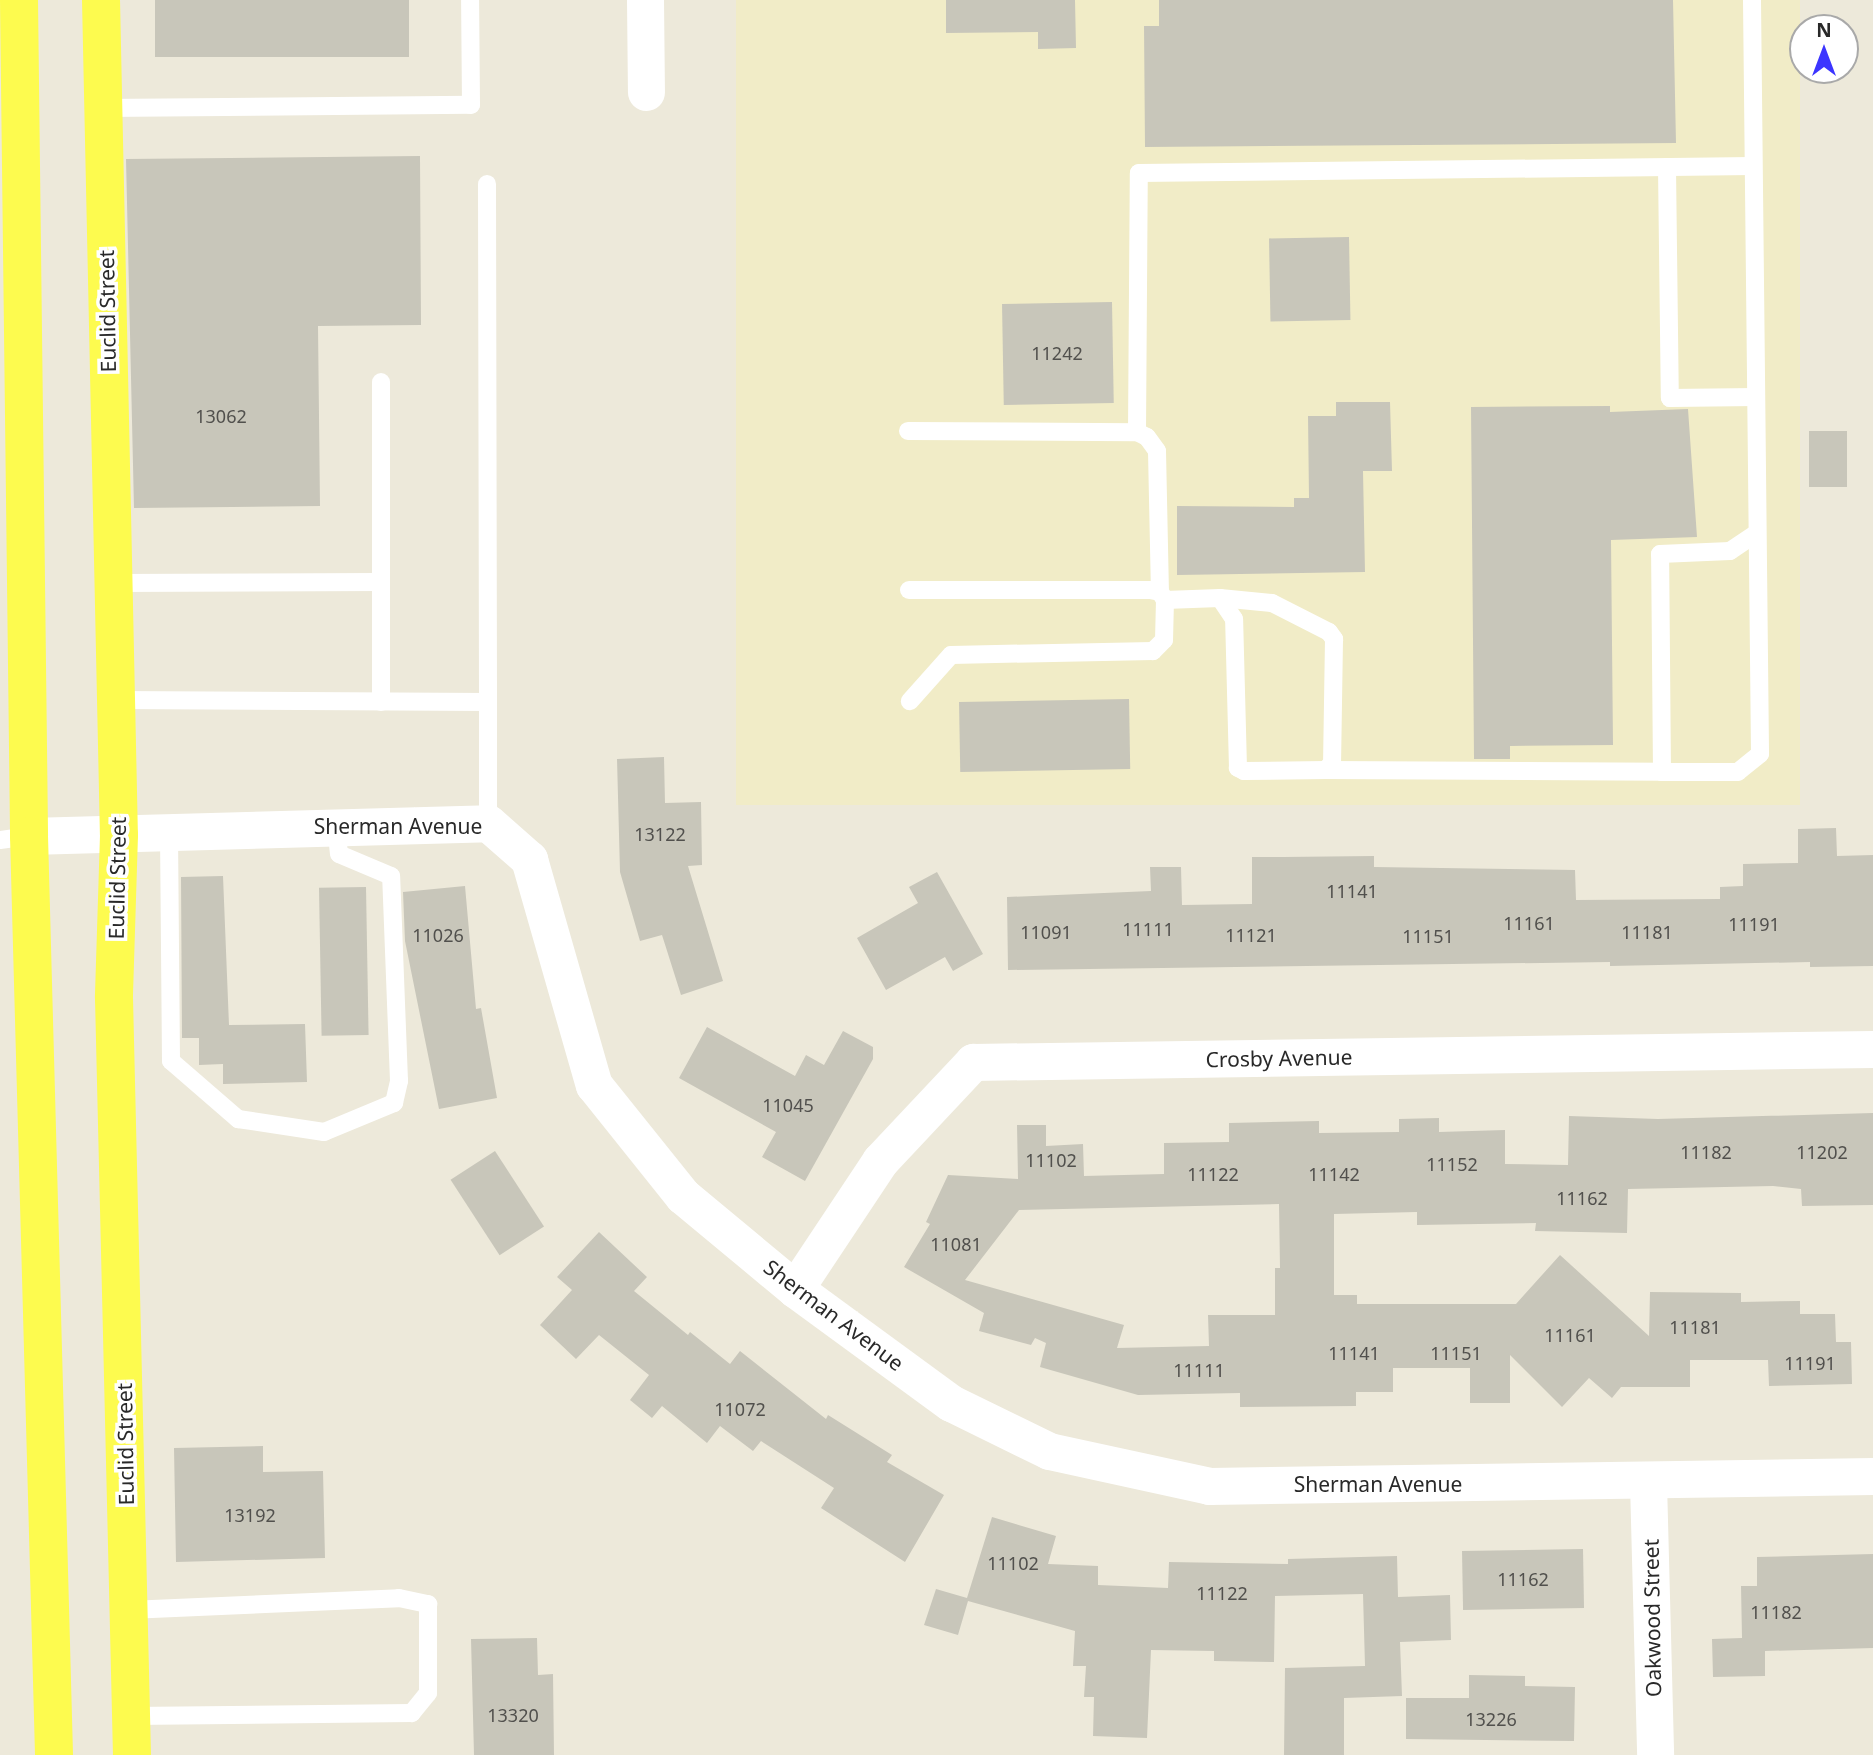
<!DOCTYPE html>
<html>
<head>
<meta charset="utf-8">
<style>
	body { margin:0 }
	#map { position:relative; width:1873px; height:1755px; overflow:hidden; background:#ede9da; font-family:"Noto Sans",sans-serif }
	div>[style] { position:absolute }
	.education>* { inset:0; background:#f1ecc7; transform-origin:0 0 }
	.building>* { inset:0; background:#c8c6ba; transform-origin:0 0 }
	.service>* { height:18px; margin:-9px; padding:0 9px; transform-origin:9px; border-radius:9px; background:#fff }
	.minor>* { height:37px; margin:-18.5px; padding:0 18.5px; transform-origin:18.5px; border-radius:18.5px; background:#fff }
	.primary>* { height:38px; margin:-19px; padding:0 19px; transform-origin:19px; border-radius:19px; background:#fdfb4f }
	span { translate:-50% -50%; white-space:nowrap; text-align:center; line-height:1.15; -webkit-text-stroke:7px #fff; paint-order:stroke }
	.number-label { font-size:18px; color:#51504d }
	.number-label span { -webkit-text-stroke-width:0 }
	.street-label { font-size:21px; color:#292929 }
	.north { position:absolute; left:1789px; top:14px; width:70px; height:70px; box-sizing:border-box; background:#fff; border:2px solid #a9a9a9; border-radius:50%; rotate:0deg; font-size:19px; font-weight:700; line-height:28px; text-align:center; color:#292929 }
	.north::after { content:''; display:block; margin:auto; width:24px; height:32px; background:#3c35ff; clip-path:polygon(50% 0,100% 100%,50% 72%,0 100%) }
</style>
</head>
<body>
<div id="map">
	<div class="education">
		<div style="left:736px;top:0;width:1064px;height:805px"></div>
	</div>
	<div class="building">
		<div style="left:155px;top:0;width:254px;height:57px"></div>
		<div style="clip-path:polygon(946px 0,1075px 0,1076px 48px,1038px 49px,1038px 32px,946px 33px)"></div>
		<div style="clip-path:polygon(1159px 0,1673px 0,1676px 143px,1145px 147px,1144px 26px,1159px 26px)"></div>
		<div style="clip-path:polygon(420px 156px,421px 325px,318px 326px,320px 506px,134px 508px,126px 159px)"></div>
		<div style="left:1349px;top:237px;width:83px;height:80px;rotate:89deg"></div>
		<div style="left:1112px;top:302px;width:101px;height:110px;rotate:89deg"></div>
		<div style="clip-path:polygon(1336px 402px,1390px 402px,1392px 471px,1363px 471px,1365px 572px,1177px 575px,1177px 506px,1294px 507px,1294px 498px,1309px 498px,1308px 416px,1336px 416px)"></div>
		<div style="clip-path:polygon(1610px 406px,1610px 412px,1688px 409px,1697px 537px,1611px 540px,1613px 745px,1510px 746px,1510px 759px,1474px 759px,1471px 407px)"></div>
		<div style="left:1847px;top:431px;width:56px;height:38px;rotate:90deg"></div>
		<div style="left:1129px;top:699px;width:70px;height:170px;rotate:89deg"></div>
		<div style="clip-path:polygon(664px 757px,665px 803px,701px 802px,702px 865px,688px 866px,723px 981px,681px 995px,662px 935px,640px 941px,620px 872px,617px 759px)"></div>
		<div style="clip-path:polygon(1836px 828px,1837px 856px,1873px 855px,1873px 966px,1810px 967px,1810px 962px,1610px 966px,1610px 962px,1008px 970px,1007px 897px,1151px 891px,1150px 867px,1181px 867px,1182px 905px,1252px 904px,1252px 857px,1283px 857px,1374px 856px,1374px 867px,1575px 870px,1576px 900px,1720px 899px,1720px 887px,1743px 886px,1743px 864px,1798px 863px,1798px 829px)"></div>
		<div style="clip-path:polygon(937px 872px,983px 954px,953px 971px,945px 957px,886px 990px,857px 938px,918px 903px,909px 887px)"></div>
		<div style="clip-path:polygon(223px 876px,229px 1025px,305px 1024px,307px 1082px,223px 1084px,223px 1064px,199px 1065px,199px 1038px,182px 1038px,181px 877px)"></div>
		<div style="clip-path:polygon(465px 886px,476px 1009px,481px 1008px,497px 1098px,439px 1109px,405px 941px,403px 892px)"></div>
		<div style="left:366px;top:887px;width:148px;height:47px;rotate:89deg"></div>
		<div style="clip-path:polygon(707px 1027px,795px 1076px,806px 1055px,824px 1065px,843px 1031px,873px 1047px,873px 1059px,805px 1181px,762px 1157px,776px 1132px,679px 1078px)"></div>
		<div style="clip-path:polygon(evenodd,1873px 1113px,1873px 1205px,1802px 1206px,1801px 1189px,1773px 1186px,1628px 1189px,1627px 1233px,1535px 1231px,1536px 1223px,1417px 1225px,1417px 1212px,1334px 1214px,1334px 1295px,1357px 1295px,1357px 1304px,1516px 1304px,1560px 1255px,1649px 1336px,1650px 1292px,1741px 1293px,1741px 1302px,1800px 1301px,1800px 1314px,1835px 1314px,1836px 1342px,1851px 1342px,1852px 1384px,1769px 1386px,1768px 1360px,1690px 1360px,1690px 1387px,1621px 1387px,1612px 1398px,1589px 1378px,1562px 1407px,1510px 1355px,1510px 1403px,1470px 1403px,1470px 1368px,1393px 1368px,1393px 1392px,1356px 1392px,1356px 1406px,1240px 1407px,1240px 1393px,1138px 1395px,1040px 1367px,1046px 1343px,1035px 1338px,1031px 1345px,979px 1331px,984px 1313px,904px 1267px,930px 1224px,926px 1222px,948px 1175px,1018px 1179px,1017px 1125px,1046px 1125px,1046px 1146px,1083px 1144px,1084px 1176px,1164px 1174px,1164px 1143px,1229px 1142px,1229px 1123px,1319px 1121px,1319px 1133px,1399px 1132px,1399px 1119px,1439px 1118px,1439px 1132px,1505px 1130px,1505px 1164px,1568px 1165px,1569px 1116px,1658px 1119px,1873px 1113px,1279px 1204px,1280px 1268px,1275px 1268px,1275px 1315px,1208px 1315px,1209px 1346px,1117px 1348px,1124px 1325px,965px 1280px,1019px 1210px,1279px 1204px)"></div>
		<div style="left:495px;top:1151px;width:90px;height:53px;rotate:57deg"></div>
		<div style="clip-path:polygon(599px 1232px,647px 1277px,634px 1291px,688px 1335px,690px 1332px,730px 1364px,740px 1351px,826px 1419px,828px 1415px,892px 1455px,887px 1462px,944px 1495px,905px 1562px,821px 1508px,834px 1488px,761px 1441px,753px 1451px,720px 1426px,707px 1443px,662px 1406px,652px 1418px,630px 1400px,649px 1375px,599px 1335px,576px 1359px,540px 1325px,572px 1290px,557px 1277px)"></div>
		<div style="clip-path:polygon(263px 1446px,263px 1472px,323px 1471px,325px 1558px,176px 1562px,174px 1448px)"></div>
		<div style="clip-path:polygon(992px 1517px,1056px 1536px,1048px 1564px,1098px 1566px,1098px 1585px,1168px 1588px,1169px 1562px,1288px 1564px,1288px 1559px,1397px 1556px,1398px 1597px,1450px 1595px,1451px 1640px,1400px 1642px,1402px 1696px,1344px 1698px,1344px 1755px,1284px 1755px,1285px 1668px,1365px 1666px,1363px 1594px,1275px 1596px,1274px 1662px,1214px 1661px,1214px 1651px,1151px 1650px,1147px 1738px,1093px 1736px,1094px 1697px,1084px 1697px,1086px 1666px,1073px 1666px,1075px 1631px,968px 1601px,958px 1635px,924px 1625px,936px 1589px,967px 1598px)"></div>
		<div style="left:1583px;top:1549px;width:59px;height:121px;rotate:89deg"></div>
		<div style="clip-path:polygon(1873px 1554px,1873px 1648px,1765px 1651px,1765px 1676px,1713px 1677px,1712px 1639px,1742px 1638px,1741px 1586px,1757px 1586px,1757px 1557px)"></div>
		<div style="clip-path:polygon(537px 1638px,538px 1675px,553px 1674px,554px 1755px,474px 1755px,471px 1639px)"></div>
		<div style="clip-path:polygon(1469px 1675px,1525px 1676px,1525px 1686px,1575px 1687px,1574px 1741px,1406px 1739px,1406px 1698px,1469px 1698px)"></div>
	</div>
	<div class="service">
		<div style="left:1752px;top:0;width:754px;rotate:89.39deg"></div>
		<div style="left:1760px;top:754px;width:28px;rotate:141deg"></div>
		<div style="left:1738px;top:772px;width:76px;rotate:180deg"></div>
		<div style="left:1662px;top:772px;width:218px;rotate:-90.5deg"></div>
		<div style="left:1660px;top:554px;width:70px;rotate:-2.5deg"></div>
		<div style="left:1730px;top:551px;width:32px;rotate:-34deg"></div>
		<div style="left:103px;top:108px;width:368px;rotate:-0.5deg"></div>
		<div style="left:471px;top:105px;width:105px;rotate:-90.5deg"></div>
		<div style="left:1667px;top:167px;width:231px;rotate:89.3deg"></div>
		<div style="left:1670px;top:398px;width:86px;rotate:-0.7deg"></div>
		<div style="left:381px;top:382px;width:320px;rotate:90deg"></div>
		<div style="left:908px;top:431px;width:229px;rotate:0.3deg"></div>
		<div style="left:1137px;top:432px;width:11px;rotate:27deg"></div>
		<div style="left:1147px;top:437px;width:17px;rotate:54deg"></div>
		<div style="left:1157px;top:451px;width:141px;rotate:88.8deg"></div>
		<div style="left:1137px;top:432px;width:259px;rotate:-89.6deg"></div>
		<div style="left:1139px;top:173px;width:614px;rotate:-0.65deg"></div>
		<div style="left:113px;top:583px;width:268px;rotate:-0.2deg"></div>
		<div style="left:909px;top:590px;width:241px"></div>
		<div style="left:1150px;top:590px;width:10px;rotate:11deg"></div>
		<div style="left:1160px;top:592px;width:9px;rotate:58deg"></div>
		<div style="left:1165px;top:600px;width:40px;rotate:91.4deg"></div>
		<div style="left:1164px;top:640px;width:16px;rotate:135deg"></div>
		<div style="left:1153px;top:651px;width:202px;rotate:178.9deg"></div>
		<div style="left:951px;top:655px;width:62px;rotate:131.7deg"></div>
		<div style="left:1165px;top:600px;width:55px;rotate:-2.1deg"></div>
		<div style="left:1220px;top:598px;width:52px;rotate:5.5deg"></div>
		<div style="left:1272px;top:603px;width:64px;rotate:27deg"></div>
		<div style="left:1329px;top:632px;width:9px;rotate:54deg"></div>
		<div style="left:1334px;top:639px;width:124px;rotate:90.9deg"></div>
		<div style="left:1332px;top:763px;width:9px;rotate:131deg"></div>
		<div style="left:1326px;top:770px;width:82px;rotate:179.3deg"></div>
		<div style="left:1244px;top:771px;width:7px;rotate:-153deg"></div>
		<div style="left:1238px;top:768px;width:149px;rotate:-91.5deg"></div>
		<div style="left:1234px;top:619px;width:25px;rotate:-124deg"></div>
		<div style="left:116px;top:700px;width:372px;rotate:0.3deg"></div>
		<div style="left:488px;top:702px;width:518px;rotate:-90.11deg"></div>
		<div style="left:488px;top:702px;width:121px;rotate:90deg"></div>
		<div style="left:1326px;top:770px;width:336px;rotate:0.3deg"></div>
		<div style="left:169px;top:833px;width:228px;rotate:89.5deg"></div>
		<div style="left:171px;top:1061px;width:89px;rotate:40.9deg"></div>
		<div style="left:238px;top:1119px;width:87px;rotate:8.6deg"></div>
		<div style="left:324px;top:1132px;width:76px;rotate:-22.5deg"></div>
		<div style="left:394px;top:1103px;width:23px;rotate:-77deg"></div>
		<div style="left:399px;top:1081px;width:205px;rotate:-92.2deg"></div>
		<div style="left:391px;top:876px;width:56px;rotate:-157.1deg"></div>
		<div style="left:339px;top:854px;width:29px;rotate:-96deg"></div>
		<div style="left:0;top:840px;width:29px;rotate:-8deg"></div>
		<div style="left:129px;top:1610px;width:270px;rotate:-2.5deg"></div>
		<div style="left:399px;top:1598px;width:30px;rotate:12deg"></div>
		<div style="left:428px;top:1604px;width:89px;rotate:90deg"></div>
		<div style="left:428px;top:1693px;width:26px;rotate:129deg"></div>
		<div style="left:412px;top:1713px;width:281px;rotate:179.4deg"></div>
	</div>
	<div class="minor">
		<div style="left:645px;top:0;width:92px;rotate:89.4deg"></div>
		<div style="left:29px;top:836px;width:459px;rotate:-1.6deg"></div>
		<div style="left:488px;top:823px;width:55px;rotate:41.3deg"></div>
		<div style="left:529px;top:859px;width:235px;rotate:74deg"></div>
		<div style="left:594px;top:1085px;width:142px;rotate:51.3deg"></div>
		<div style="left:683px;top:1196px;width:146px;rotate:39.7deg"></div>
		<div style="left:795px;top:1289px;width:193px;rotate:36.2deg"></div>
		<div style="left:951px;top:1403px;width:109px;rotate:26.1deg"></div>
		<div style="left:1049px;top:1451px;width:164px;rotate:12.3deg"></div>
		<div style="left:1209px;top:1486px;width:664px;rotate:-0.86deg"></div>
		<div style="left:795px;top:1289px;width:154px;rotate:-56.4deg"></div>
		<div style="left:880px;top:1161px;width:136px;rotate:-46.8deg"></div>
		<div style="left:973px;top:1062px;width:900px;rotate:-0.83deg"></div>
		<div style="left:1648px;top:1482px;width:273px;rotate:88.5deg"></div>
	</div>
	<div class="primary">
		<div style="left:19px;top:0;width:836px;rotate:89.31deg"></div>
		<div style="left:29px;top:836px;width:919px;rotate:88.44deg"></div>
		<div style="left:101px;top:0;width:835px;rotate:88.77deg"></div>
		<div style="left:119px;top:835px;width:163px;rotate:91.8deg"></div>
		<div style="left:114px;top:998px;width:757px;rotate:88.64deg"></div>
	</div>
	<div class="number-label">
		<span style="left:1057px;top:353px">11242</span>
		<span style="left:221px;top:416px">13062</span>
		<span style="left:660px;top:834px">13122</span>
		<span style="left:1352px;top:891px">11141</span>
		<span style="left:1529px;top:923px">11161</span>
		<span style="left:1754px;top:924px">11191</span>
		<span style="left:1148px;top:929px">11111</span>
		<span style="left:1046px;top:932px">11091</span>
		<span style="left:1647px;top:932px">11181</span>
		<span style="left:438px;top:935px">11026</span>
		<span style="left:1251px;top:935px">11121</span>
		<span style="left:1428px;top:936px">11151</span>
		<span style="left:788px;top:1105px">11045</span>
		<span style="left:1706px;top:1152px">11182</span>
		<span style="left:1822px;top:1152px">11202</span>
		<span style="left:1051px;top:1160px">11102</span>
		<span style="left:1452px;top:1164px">11152</span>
		<span style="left:1213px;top:1174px">11122</span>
		<span style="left:1334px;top:1174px">11142</span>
		<span style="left:1582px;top:1198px">11162</span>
		<span style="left:956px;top:1244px">11081</span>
		<span style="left:1695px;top:1327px">11181</span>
		<span style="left:1570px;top:1335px">11161</span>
		<span style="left:1354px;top:1353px">11141</span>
		<span style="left:1456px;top:1353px">11151</span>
		<span style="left:1810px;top:1363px">11191</span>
		<span style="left:1199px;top:1370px">11111</span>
		<span style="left:740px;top:1409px">11072</span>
		<span style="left:250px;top:1515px">13192</span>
		<span style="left:1013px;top:1563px">11102</span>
		<span style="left:1523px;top:1579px">11162</span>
		<span style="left:1222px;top:1593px">11122</span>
		<span style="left:1776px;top:1612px">11182</span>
		<span style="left:513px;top:1715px">13320</span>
		<span style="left:1491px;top:1719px">13226</span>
	</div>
	<div class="street-label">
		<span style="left:107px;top:311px;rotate:-91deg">Euclid Street</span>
		<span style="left:398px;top:826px">Sherman Avenue</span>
		<span style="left:117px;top:878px;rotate:-89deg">Euclid Street</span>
		<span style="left:1279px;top:1058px;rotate:-1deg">Crosby Avenue</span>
		<span style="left:834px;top:1315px;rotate:37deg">Sherman Avenue</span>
		<span style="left:125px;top:1444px;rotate:-91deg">Euclid Street</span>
		<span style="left:1378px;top:1484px">Sherman Avenue</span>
		<span style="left:1652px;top:1618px;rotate:-91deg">Oakwood Street</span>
	</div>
	<div class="north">N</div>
</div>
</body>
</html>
